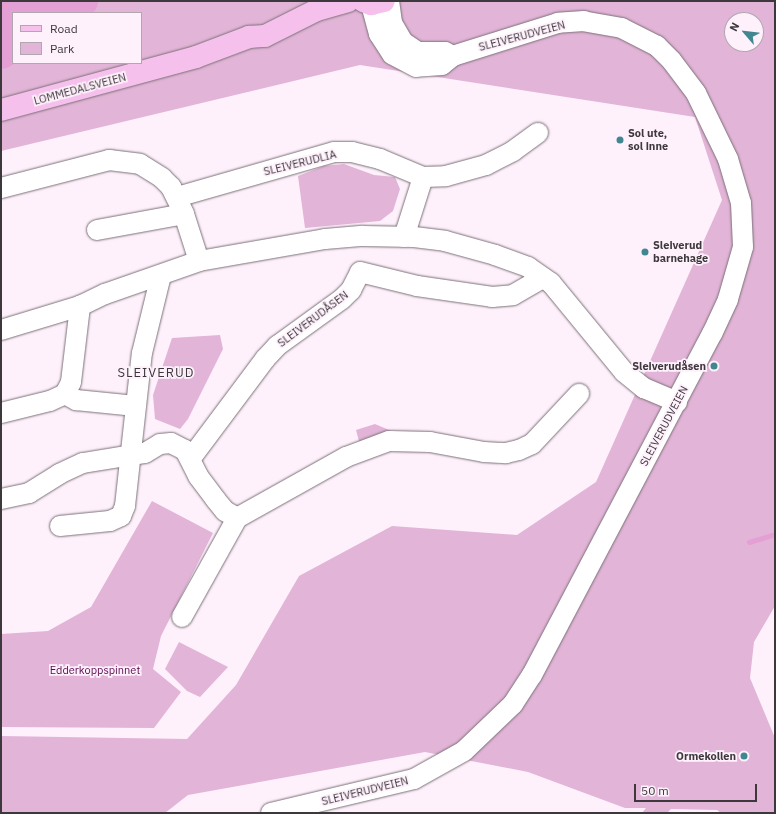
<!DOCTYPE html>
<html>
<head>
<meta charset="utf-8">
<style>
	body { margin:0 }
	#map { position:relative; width:776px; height:814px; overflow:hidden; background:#fef1fb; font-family:"IBM Plex Sans",sans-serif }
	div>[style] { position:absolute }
	.green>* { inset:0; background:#e2b4d7 }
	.water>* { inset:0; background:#e4a0d5 }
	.stream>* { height:5px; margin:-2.5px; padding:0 2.5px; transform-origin:2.5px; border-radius:2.5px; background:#e4a0d5 }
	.river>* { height:29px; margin:-14.5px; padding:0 14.5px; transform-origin:14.5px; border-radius:14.5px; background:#e4a0d5 }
	.roads { filter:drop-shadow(0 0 1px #7b7078) drop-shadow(0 0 1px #7b7078) }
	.minor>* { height:20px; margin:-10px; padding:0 10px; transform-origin:10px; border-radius:10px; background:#fff }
	.major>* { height:22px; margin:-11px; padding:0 11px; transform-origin:11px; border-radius:11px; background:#f5c0eb }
	.dots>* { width:11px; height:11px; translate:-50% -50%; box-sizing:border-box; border:2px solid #fef1fb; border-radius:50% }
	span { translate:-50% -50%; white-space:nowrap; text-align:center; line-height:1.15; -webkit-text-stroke:3.5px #fef1fb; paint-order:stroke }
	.street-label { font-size:11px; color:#3d383c }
	.poi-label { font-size:11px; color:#3d383c; font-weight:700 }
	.left { translate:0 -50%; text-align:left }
	.right { translate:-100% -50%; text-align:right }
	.park-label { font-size:11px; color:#5b0a50 }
	.quarter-label { font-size:13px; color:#3d383c; letter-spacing:1px }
	.frame { position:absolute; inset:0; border:2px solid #3d383c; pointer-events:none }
	.legend { position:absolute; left:12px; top:12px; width:130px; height:52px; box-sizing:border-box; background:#fef1fb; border:1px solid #b1a7af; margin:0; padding:5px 7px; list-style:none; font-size:12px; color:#3d383c }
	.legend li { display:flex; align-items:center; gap:8px; height:20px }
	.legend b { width:20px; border:1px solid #b1a7af }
	.north { position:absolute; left:724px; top:12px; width:40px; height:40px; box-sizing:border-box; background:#fef1fb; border:1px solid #b1a7af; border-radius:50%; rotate:298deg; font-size:11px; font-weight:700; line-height:16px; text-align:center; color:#3d383c }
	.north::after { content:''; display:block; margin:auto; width:14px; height:18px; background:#418791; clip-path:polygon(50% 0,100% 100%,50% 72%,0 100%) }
	.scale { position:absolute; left:634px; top:784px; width:123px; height:18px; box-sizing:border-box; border:2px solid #3d383c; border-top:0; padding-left:5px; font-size:12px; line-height:14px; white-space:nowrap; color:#3d383c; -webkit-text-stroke:3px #fef1fb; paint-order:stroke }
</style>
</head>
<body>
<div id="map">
	<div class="green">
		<div style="clip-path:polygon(evenodd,1px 1px,775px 1px,775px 606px,754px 642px,750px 678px,775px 738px,775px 813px,721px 813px,717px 810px,671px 809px,667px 813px,642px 813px,646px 808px,625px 808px,528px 772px,425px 752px,188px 795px,165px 813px,1px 813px,1px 736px,187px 739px,236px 685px,299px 576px,392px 526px,517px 535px,596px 482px,722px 200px,695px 117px,360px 65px,1px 151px,1px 1px,13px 13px,141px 13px,141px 63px,13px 63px,13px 13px,1px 1px,732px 20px,756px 20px,756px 44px,732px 44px,732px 20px)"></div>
		<div style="clip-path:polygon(344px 164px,374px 175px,395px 177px,400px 189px,393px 211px,380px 221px,305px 228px,298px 176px,324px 166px)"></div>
		<div style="clip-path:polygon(220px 335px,223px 349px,188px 419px,180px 429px,155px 419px,153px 395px,172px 338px)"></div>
		<div style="clip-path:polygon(375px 424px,396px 433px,360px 445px,356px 430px)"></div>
		<div style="clip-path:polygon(152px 501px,213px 533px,161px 636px,153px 669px,181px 692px,154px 728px,1px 727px,1px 634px,48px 631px,91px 607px)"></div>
		<div style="clip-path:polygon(179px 642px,228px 667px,200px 697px,187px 691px,165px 669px)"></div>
	</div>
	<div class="water">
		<div style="clip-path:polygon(1px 1px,78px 1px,56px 13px,13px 13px,13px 33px,1px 38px)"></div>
	</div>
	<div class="stream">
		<div style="left:749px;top:542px;width:27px;rotate:-17deg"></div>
	</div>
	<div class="river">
		<div style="left:67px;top:13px;width:20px;rotate:-37deg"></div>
		<div style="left:1px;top:54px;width:14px;rotate:-30deg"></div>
	</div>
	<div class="roads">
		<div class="minor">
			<div style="left:389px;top:1px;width:22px;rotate:82deg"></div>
			<div style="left:392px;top:23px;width:22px;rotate:60deg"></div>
			<div style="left:403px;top:42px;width:18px;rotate:34deg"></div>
			<div style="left:418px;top:52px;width:27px"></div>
			<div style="left:445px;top:52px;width:9px;rotate:27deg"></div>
			<div style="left:1px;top:188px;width:112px;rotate:-14.5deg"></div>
			<div style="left:109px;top:160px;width:31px;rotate:7deg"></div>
			<div style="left:140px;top:164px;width:26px;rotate:32deg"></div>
			<div style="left:162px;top:178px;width:13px;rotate:45deg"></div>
			<div style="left:171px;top:187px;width:30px;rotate:64deg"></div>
			<div style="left:184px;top:214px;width:49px;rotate:72.3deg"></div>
			<div style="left:177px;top:197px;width:163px;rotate:-16deg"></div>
			<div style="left:334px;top:152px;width:18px"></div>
			<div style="left:352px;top:152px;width:29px;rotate:14deg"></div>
			<div style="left:380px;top:159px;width:47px;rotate:22.7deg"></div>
			<div style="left:97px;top:230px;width:88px;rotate:-10.4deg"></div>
			<div style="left:404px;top:237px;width:63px;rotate:-72.4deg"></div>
			<div style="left:423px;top:177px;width:23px;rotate:-2deg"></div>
			<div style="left:446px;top:176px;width:41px;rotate:-15.4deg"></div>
			<div style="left:486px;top:165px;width:30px;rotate:-27deg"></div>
			<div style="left:513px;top:151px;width:31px;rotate:-36deg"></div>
			<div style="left:1px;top:330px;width:83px;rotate:-16.9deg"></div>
			<div style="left:80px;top:306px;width:28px;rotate:-26deg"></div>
			<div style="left:105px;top:294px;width:100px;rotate:-19.3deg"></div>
			<div style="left:199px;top:261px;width:128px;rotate:-9.9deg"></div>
			<div style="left:325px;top:239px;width:38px;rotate:-5deg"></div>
			<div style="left:363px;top:236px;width:51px;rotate:1.1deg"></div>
			<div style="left:414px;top:237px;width:31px;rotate:7deg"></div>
			<div style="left:445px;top:241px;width:52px;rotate:15.6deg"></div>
			<div style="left:495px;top:255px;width:35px;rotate:20deg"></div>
			<div style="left:528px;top:267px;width:28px;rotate:35deg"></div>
			<div style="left:551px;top:283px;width:115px;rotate:50.6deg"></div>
			<div style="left:624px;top:372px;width:26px;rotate:39deg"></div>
			<div style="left:644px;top:388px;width:36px;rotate:23deg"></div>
			<div style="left:65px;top:394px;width:13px;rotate:29deg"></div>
			<div style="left:76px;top:400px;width:60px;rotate:5.7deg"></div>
			<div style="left:1px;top:413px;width:50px;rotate:-13.8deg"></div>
			<div style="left:50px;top:401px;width:17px;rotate:-25deg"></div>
			<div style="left:65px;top:394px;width:13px;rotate:-63deg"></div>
			<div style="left:71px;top:382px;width:77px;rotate:-83.2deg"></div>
			<div style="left:191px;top:458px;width:124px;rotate:-53.2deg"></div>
			<div style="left:265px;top:359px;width:18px;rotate:-47deg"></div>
			<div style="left:277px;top:346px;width:80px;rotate:-35.9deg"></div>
			<div style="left:342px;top:299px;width:13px;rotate:-45deg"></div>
			<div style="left:351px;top:290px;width:20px;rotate:-63deg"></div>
			<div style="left:360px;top:272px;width:59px;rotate:13.8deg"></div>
			<div style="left:417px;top:286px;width:76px;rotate:8.3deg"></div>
			<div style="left:492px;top:297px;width:21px;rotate:-5deg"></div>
			<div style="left:513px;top:295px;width:34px;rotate:-30deg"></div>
			<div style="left:1px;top:499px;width:29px;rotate:-12deg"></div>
			<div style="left:29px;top:493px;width:36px;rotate:-32deg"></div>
			<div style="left:59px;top:474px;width:26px;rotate:-25deg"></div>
			<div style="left:83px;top:463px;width:63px;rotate:-9.2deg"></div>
			<div style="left:145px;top:453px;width:17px;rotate:-31deg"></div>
			<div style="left:160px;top:444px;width:11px;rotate:-5deg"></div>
			<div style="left:171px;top:443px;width:16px;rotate:27deg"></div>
			<div style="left:185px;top:450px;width:29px;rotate:63deg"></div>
			<div style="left:198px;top:476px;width:30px;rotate:53deg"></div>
			<div style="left:216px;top:500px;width:14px;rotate:51deg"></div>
			<div style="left:225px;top:511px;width:14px;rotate:30deg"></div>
			<div style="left:237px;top:518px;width:125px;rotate:-29.2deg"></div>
			<div style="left:346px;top:457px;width:46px;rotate:-20.4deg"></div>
			<div style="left:389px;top:441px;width:41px;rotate:1.4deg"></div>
			<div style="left:430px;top:442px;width:55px;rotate:10.5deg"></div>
			<div style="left:484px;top:452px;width:22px;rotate:3deg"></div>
			<div style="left:506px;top:453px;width:13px;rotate:-13deg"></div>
			<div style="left:519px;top:450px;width:14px;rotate:-25deg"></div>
			<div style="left:532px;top:444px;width:69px;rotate:-46.8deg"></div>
			<div style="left:60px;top:526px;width:50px;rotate:-5.7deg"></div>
			<div style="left:110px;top:521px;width:12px;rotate:-24deg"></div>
			<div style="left:121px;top:516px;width:11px;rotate:-68deg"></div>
			<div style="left:125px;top:506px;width:154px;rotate:-83.7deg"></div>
			<div style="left:142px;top:353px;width:80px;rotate:-76.3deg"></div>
			<div style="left:182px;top:617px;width:113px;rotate:-60.9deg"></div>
			<div style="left:271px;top:813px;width:147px;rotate:-13.4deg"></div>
			<div style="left:414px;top:779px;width:57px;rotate:-29.2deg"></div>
			<div style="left:464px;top:751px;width:68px;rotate:-43.8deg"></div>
			<div style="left:513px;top:704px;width:35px;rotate:-57deg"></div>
			<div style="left:532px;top:675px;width:386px;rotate:-62.2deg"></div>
			<div style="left:712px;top:334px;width:38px;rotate:-65deg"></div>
			<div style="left:728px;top:299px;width:54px;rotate:-73.9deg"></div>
			<div style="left:743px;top:247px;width:44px;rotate:-92.6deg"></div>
			<div style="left:741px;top:203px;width:46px;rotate:-106.5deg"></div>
			<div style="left:728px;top:159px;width:73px;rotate:-115.9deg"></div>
			<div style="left:696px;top:93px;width:41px;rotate:-127.1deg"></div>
			<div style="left:671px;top:60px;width:20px;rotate:-135deg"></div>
			<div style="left:657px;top:46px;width:39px;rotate:-153deg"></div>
			<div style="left:622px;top:28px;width:39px;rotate:-170deg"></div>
			<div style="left:584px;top:21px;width:26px;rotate:176deg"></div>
			<div style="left:558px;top:23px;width:110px;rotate:162.6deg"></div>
			<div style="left:453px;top:56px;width:14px;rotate:141deg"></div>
			<div style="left:442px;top:65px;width:26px;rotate:176deg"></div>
			<div style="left:416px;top:67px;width:27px;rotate:-152deg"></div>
			<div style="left:392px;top:54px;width:24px;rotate:-123deg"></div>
			<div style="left:379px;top:34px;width:31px;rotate:-105deg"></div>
		</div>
		<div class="major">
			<div style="left:363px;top:1px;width:9px;rotate:21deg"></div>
			<div style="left:371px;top:4px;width:13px;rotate:-13deg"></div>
			<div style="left:1px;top:110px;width:202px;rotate:-15.2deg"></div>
			<div style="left:196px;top:57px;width:57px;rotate:-20.7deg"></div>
			<div style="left:249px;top:37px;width:16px;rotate:-4deg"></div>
			<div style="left:265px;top:36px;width:58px;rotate:-26.6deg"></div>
			<div style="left:317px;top:10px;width:32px;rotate:-16deg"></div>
		</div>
	</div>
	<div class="dots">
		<div style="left:620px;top:140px;background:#418791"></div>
		<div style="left:645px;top:252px;background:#418791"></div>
		<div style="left:714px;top:366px;background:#418791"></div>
		<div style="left:744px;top:756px;background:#418791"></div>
	</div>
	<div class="street-label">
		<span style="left:522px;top:36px;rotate:-15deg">SLEIVERUDVEIEN</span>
		<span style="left:80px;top:89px;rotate:-15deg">LOMMEDALSVEIEN</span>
		<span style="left:300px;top:163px;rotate:-14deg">SLEIVERUDLIA</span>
		<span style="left:313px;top:319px;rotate:-37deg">SLEIVERUDÅSEN</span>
		<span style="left:664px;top:426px;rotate:-62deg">SLEIVERUDVEIEN</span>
		<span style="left:365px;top:791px;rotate:-14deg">SLEIVERUDVEIEN</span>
	</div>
	<div class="poi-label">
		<span class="left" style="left:628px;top:140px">Sol ute,<br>sol inne</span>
		<span class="left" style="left:653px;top:252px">Sleiverud<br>barnehage</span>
		<span class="right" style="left:706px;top:366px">Sleiverudåsen</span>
		<span class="right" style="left:736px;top:756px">Ormekollen</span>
	</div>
	<div class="park-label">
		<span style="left:95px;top:670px">Edderkoppspinnet</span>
	</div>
	<div class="quarter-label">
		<span style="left:156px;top:373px">SLEIVERUD</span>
	</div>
	<div class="frame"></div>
	<ul class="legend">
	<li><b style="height:5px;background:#f5c0eb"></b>Road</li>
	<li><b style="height:11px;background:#e2b4d7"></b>Park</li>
	</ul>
	<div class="north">N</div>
	<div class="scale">50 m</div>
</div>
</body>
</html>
